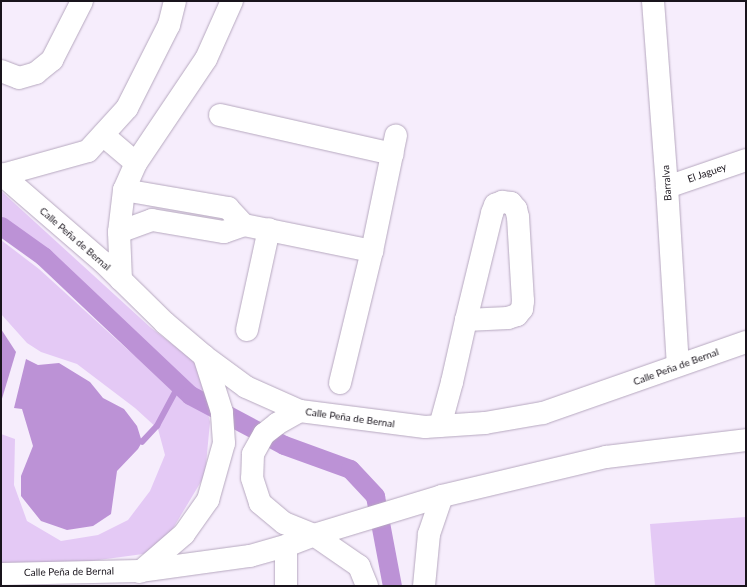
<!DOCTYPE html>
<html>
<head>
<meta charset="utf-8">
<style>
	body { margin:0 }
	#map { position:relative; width:747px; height:587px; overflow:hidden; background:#f6edfc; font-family:Lato,sans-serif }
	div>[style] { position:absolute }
	.green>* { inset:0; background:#e4c9f5 }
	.water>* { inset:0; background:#bc92d6 }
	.stream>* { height:5.5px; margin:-2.75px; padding:0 2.75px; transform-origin:2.75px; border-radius:2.75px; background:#bc92d6 }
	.canal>* { height:19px; margin:-9.5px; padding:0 9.5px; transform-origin:9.5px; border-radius:9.5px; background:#bc92d6 }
	.roads { filter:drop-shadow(0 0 1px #b6a8bf) drop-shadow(0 0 1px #b6a8bf) }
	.minor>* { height:22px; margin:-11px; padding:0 11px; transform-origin:11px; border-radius:11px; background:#fff }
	span { translate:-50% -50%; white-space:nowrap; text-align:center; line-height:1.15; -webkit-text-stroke:3px #fff; paint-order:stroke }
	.street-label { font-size:10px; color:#19141c }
	.frame { position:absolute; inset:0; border:2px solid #19141c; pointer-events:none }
</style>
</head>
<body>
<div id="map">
	<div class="green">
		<div style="clip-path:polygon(1px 191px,150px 327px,194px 361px,206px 399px,193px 392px,83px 284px,15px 227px,1px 217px)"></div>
		<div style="clip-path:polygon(1px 240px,39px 269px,127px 349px,187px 399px,207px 409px,210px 422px,205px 475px,163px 545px,143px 554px,84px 562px,1px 563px,1px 434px,15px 439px,14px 485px,27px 521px,61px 541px,98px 535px,128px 520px,150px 491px,165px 455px,158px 429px,135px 408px,77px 364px,41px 352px,27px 343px,1px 314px)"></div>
		<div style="clip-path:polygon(746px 517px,746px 586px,655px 586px,650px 524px)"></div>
	</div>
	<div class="water">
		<div style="clip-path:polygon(1px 329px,16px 352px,1px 402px)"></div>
		<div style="clip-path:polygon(26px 359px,38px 365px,59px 363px,90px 382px,103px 398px,124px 409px,137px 426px,142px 442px,138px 449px,117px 471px,111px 514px,93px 526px,67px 530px,41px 521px,21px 496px,21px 476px,33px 446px,22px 409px,14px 408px)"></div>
	</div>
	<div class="stream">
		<div style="left:142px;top:442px;width:22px;rotate:-47deg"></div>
		<div style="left:157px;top:426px;width:47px;rotate:-61.8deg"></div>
	</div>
	<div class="canal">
		<div style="left:1px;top:226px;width:52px;rotate:35.5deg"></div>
		<div style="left:43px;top:256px;width:202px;rotate:43.4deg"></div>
		<div style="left:190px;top:395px;width:106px;rotate:28deg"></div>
		<div style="left:284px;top:445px;width:70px;rotate:20deg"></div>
		<div style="left:350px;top:469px;width:37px;rotate:47deg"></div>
		<div style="left:375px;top:496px;width:92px;rotate:79.3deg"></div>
	</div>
	<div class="roads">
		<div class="minor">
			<div style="left:653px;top:1px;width:187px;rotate:85.7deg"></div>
			<div style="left:667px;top:187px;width:178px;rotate:86.5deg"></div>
			<div style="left:1px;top:71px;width:19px;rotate:21deg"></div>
			<div style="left:19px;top:78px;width:18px;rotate:-16deg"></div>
			<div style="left:36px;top:73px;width:21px;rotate:-39deg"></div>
			<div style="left:52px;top:60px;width:66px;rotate:-63deg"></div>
			<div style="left:220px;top:115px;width:177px;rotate:12.7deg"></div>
			<div style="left:103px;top:135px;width:43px;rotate:40.3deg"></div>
			<div style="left:1px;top:174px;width:135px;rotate:40.8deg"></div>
			<div style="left:103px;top:262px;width:87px;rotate:44.5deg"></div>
			<div style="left:165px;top:323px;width:51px;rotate:40.2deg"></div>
			<div style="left:204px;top:356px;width:52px;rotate:36.4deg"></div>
			<div style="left:246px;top:387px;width:59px;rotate:24deg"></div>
			<div style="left:300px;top:411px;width:126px;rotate:7.3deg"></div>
			<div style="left:425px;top:427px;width:60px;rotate:-3.8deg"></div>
			<div style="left:485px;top:423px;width:59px;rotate:-9.8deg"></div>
			<div style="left:543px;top:413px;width:215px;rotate:-19.3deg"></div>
			<div style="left:2px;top:175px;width:89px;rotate:-15.6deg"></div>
			<div style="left:88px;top:151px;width:58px;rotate:-47.8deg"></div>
			<div style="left:127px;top:108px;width:93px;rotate:-63.2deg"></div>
			<div style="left:169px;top:25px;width:25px;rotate:-76deg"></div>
			<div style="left:667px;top:187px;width:83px;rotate:-18.9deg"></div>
			<div style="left:124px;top:190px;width:106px;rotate:9.8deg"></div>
			<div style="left:228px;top:208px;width:23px;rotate:47deg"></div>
			<div style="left:119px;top:232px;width:35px;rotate:-20deg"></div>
			<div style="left:152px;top:220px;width:73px;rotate:9.5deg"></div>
			<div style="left:224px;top:232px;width:21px;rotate:-19deg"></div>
			<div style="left:244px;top:225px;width:131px;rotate:11.5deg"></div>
			<div style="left:121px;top:280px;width:48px;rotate:-92.4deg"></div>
			<div style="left:119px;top:232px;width:42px;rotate:-83.2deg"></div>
			<div style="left:124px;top:190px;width:30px;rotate:-66deg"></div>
			<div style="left:136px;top:163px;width:125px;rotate:-56.1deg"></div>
			<div style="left:206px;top:59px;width:64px;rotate:-65.9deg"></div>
			<div style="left:247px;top:330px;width:103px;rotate:-77.7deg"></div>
			<div style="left:340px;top:383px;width:136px;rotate:-76.4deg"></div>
			<div style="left:372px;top:251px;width:118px;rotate:-78.3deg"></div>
			<div style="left:300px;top:411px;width:26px;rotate:151deg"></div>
			<div style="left:277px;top:424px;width:16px;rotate:142deg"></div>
			<div style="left:264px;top:434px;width:23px;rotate:119deg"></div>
			<div style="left:253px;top:454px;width:24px;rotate:92deg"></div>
			<div style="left:252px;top:478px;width:26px;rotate:72deg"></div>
			<div style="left:260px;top:503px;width:31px;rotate:40deg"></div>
			<div style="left:284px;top:523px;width:32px;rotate:22deg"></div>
			<div style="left:314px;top:535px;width:55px;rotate:34.6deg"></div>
			<div style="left:359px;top:566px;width:22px;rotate:68deg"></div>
			<div style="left:440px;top:426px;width:46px;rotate:-74.7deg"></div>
			<div style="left:452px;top:382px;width:64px;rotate:-77.3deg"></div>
			<div style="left:466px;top:320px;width:110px;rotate:-76.3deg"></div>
			<div style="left:492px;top:213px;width:9px;rotate:-69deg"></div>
			<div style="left:495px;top:205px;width:8px;rotate:-23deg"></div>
			<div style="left:502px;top:202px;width:9px;rotate:6deg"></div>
			<div style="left:511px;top:203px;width:8px;rotate:50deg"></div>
			<div style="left:516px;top:209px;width:8px;rotate:76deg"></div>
			<div style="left:518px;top:217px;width:84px;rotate:86.6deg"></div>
			<div style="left:523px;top:301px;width:8px;rotate:97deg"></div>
			<div style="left:522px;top:309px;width:8px;rotate:130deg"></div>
			<div style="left:517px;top:315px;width:9px;rotate:162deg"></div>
			<div style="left:508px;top:318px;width:42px;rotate:177.3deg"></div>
			<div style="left:140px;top:572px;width:58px;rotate:-40.8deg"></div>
			<div style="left:184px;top:534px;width:42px;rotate:-54.8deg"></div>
			<div style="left:208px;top:500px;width:59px;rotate:-74.3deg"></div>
			<div style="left:224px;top:443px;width:31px;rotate:-94deg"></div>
			<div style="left:222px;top:412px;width:59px;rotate:-107.8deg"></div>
			<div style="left:1px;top:574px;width:139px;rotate:-1.2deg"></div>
			<div style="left:140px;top:571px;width:111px;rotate:-7.8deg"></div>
			<div style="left:250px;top:556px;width:37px;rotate:-16deg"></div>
			<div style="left:286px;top:546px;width:30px;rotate:-21deg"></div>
			<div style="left:314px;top:535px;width:134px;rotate:-16.9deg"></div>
			<div style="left:442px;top:496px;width:169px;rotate:-13.4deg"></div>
			<div style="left:606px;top:457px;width:141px;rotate:-6.9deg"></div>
			<div style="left:286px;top:586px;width:40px;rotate:-90deg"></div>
			<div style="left:424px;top:586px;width:52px;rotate:-84.5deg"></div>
			<div style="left:429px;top:534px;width:40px;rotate:-71.1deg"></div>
		</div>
	</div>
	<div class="street-label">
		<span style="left:707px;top:173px;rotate:-19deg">El Jaguey</span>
		<span style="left:667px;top:183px;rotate:-94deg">Barralva</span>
		<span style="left:75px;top:239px;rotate:41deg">Calle Peña de Bernal</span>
		<span style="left:676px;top:367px;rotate:-20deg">Calle Peña de Bernal</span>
		<span style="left:350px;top:418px;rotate:8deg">Calle Peña de Bernal</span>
		<span style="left:69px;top:572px;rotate:-1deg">Calle Peña de Bernal</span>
	</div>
	<div class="frame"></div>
</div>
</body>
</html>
